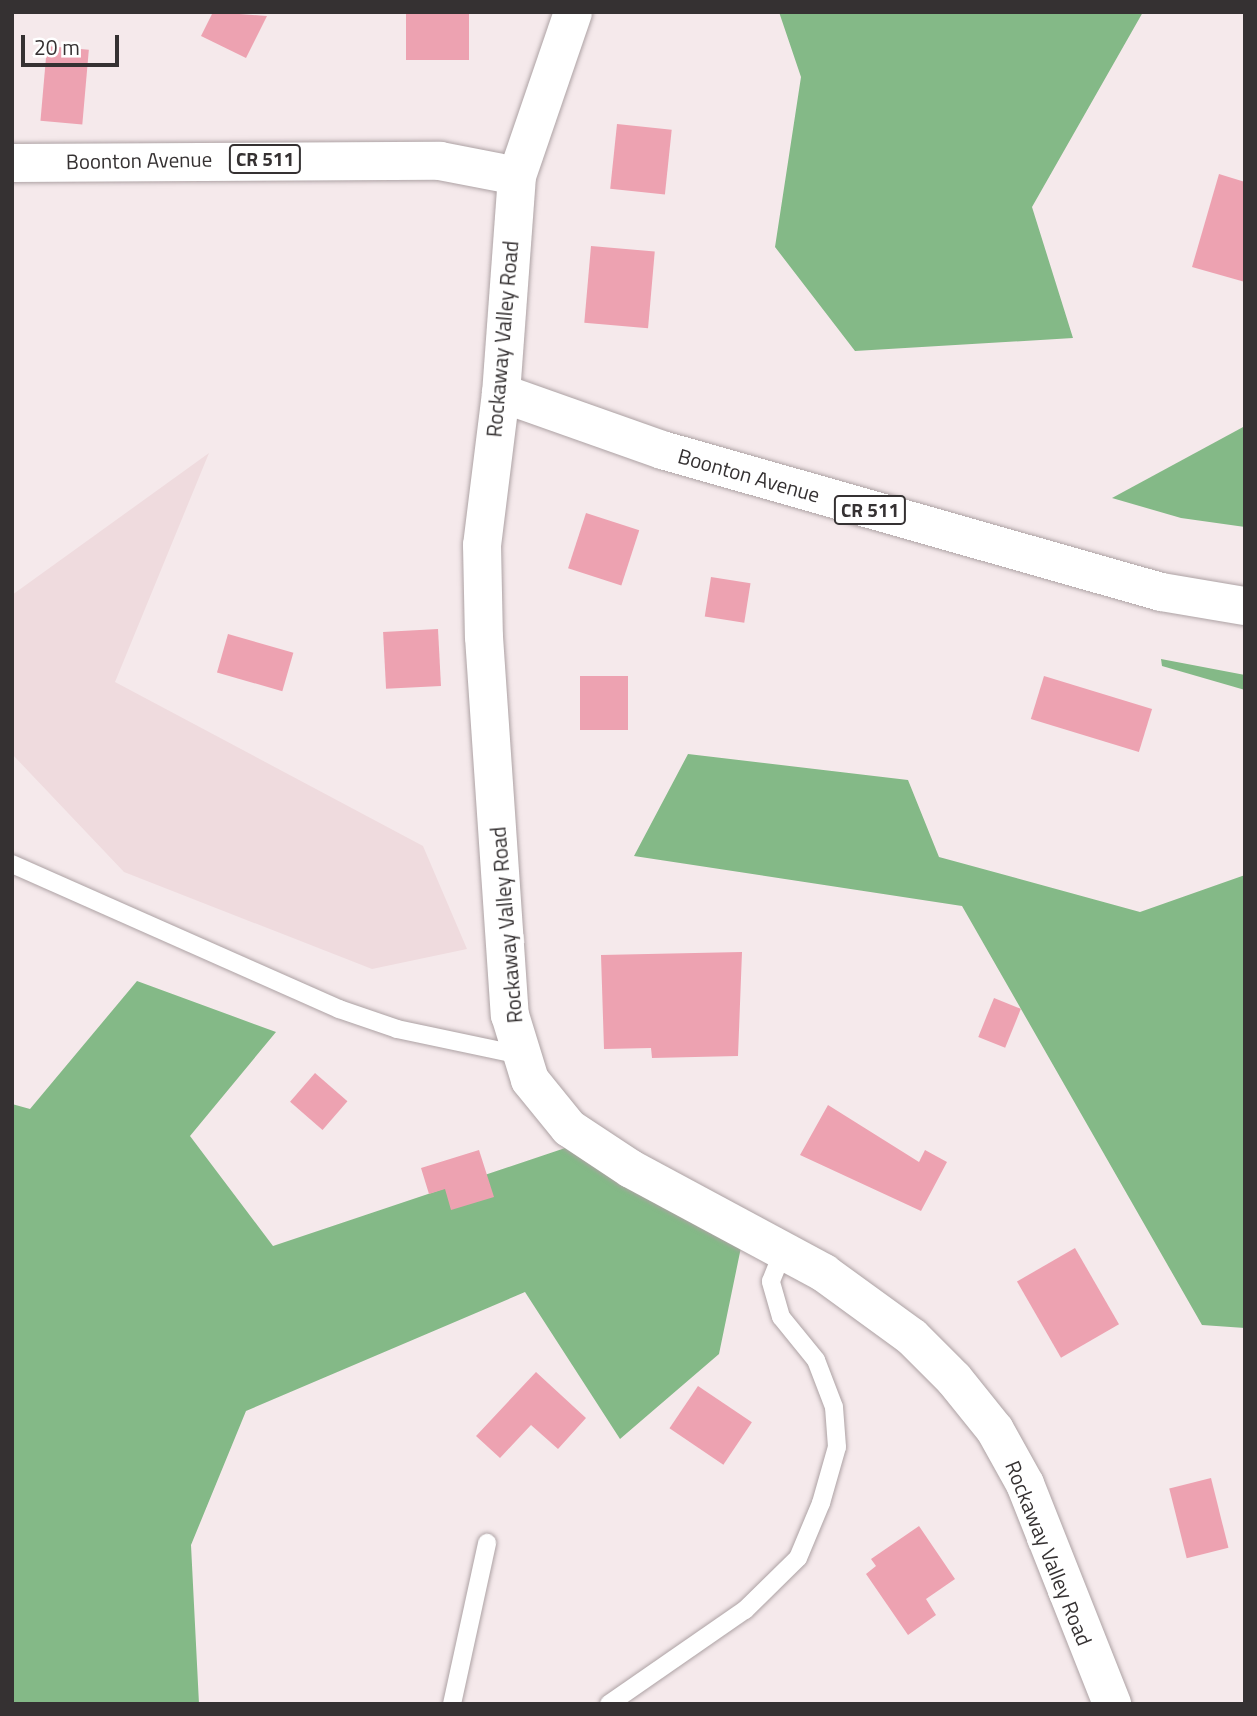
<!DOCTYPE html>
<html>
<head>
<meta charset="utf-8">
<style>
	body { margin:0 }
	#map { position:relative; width:1257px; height:1716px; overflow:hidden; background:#f5e9eb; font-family:"Titillium Web",sans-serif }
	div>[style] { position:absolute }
	.built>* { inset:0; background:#efdbde }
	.forest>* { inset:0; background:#84b987 }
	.building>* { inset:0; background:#eda2b1; transform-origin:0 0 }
	.roads { filter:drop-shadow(0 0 2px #ada2a4) drop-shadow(0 0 2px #ada2a4) }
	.service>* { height:18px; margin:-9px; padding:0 9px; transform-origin:9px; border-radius:9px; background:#fff }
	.tertiary>* { height:38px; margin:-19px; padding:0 19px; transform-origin:19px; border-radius:19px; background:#fff }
	.primary>* { height:38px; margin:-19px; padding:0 19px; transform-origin:19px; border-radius:19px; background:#fff }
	span { translate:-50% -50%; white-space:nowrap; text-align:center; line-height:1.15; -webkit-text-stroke:7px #fff; paint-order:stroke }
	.shield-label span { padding:2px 5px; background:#fff; border:2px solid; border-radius:5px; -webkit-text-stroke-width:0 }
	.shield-label { font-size:19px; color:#353132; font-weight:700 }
	.street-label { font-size:21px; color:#353132 }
	.frame { position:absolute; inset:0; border:14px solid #353132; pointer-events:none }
	.scale { position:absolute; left:21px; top:35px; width:98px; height:32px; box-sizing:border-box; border:4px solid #353132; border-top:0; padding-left:9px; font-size:21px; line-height:24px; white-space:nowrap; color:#353132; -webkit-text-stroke:5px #fff; paint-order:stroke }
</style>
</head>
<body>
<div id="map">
	<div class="built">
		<div style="clip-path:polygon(209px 453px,115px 682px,423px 846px,467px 949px,372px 969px,124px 872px,12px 754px,12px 595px)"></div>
	</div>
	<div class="forest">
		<div style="clip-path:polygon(779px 12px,1143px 12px,1032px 207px,1073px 338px,855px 351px,775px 247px,801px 77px)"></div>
		<div style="clip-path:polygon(1245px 426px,1245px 527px,1181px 518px,1112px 498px)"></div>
		<div style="clip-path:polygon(1161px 659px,1245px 675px,1245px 690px,1162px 666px)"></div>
		<div style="clip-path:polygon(688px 754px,908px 780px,939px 857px,1140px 912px,1245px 875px,1245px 1328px,1202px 1325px,962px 906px,634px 856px)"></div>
		<div style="clip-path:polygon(137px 981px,276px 1032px,190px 1136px,273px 1246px,589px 1140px,745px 1228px,719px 1354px,620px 1439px,525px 1292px,246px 1411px,191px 1545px,199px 1704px,12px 1704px,12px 1104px,30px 1109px)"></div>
	</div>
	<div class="building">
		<div style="clip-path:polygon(213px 12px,267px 16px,246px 58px,201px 36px)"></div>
		<div style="left:406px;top:12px;width:63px;height:48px"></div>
		<div style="left:47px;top:46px;width:42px;height:75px;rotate:5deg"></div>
		<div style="left:617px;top:124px;width:55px;height:65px;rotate:6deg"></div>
		<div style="clip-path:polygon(1219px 174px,1245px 182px,1245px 282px,1192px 267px)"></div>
		<div style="left:591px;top:246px;width:64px;height:77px;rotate:5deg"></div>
		<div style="left:586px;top:513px;width:56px;height:58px;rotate:18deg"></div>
		<div style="left:711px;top:577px;width:40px;height:40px;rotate:9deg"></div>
		<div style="left:438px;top:629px;width:57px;height:55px;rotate:87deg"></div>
		<div style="left:228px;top:634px;width:68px;height:40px;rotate:16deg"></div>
		<div style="left:580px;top:676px;width:48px;height:54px"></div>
		<div style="left:1044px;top:676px;width:113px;height:45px;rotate:17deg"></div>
		<div style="clip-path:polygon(742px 952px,738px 1056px,652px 1058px,651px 1048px,604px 1049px,601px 955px)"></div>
		<div style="left:994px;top:998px;width:29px;height:42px;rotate:22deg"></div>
		<div style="left:315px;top:1073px;width:43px;height:38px;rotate:41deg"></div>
		<div style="clip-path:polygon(828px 1105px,919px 1162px,925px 1150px,947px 1162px,921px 1211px,800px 1155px)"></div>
		<div style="clip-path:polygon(479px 1150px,494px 1197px,451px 1210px,445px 1189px,429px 1194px,421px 1168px)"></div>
		<div style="left:1075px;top:1248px;width:88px;height:67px;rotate:60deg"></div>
		<div style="clip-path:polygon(536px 1372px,586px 1418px,558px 1449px,531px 1425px,500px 1458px,476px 1436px)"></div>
		<div style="left:698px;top:1386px;width:65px;height:51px;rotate:34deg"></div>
		<div style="left:1211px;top:1478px;width:72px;height:43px;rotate:76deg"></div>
		<div style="clip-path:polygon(919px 1526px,955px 1579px,926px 1599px,936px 1615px,908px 1635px,866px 1574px,876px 1566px,871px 1559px)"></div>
	</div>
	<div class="roads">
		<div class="service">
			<div style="left:12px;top:864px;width:358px;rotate:23.9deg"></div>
			<div style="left:339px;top:1009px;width:61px;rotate:19deg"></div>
			<div style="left:397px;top:1029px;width:126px;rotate:11.9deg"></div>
			<div style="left:452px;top:1704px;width:165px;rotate:-77.7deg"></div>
			<div style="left:609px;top:1704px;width:165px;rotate:-34.7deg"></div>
			<div style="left:745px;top:1610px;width:74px;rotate:-44.5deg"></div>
			<div style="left:798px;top:1558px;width:60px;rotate:-67.3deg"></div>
			<div style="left:821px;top:1503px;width:58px;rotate:-74.1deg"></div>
			<div style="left:837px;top:1447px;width:40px;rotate:-94.3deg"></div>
			<div style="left:834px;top:1407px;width:50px;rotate:-111deg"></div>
			<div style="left:816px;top:1360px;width:55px;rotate:-129.1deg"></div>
			<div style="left:781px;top:1317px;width:37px;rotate:-106deg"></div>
			<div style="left:771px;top:1281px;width:32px;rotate:-68deg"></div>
		</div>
		<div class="tertiary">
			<div style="left:517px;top:176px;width:173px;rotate:-71.1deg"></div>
			<div style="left:501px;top:393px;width:153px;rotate:97.1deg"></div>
			<div style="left:482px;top:545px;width:92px;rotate:88.8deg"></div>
			<div style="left:484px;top:637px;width:379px;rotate:86.1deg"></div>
			<div style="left:510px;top:1015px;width:68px;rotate:72.9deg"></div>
			<div style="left:530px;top:1080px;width:62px;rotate:50.9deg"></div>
			<div style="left:569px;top:1128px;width:74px;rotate:33.5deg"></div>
			<div style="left:631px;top:1169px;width:219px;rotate:28.3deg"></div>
			<div style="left:824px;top:1273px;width:109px;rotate:36deg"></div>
			<div style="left:912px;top:1337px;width:59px;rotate:45deg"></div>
			<div style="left:954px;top:1379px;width:65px;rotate:51.2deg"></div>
			<div style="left:995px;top:1430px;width:62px;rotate:60.9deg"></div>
			<div style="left:1025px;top:1484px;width:237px;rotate:68.4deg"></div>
		</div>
		<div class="primary">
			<div style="left:12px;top:163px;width:428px;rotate:-0.3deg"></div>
			<div style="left:440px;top:161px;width:78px;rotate:11deg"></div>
			<div style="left:517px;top:176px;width:218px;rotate:94.2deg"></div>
			<div style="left:501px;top:393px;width:171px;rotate:19.5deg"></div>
			<div style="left:662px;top:450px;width:519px;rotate:15.88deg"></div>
			<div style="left:1161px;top:592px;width:85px;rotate:9.5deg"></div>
		</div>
	</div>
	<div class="shield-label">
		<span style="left:265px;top:159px">CR 511</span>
		<span style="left:870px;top:510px">CR 511</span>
	</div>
	<div class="street-label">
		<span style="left:139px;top:160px;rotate:-1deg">Boonton Avenue</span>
		<span style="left:502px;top:339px;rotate:-85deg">Rockaway Valley Road</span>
		<span style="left:749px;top:475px;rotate:16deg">Boonton Avenue</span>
		<span style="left:506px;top:925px;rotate:-95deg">Rockaway Valley Road</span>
		<span style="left:1049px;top:1553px;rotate:68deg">Rockaway Valley Road</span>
	</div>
	<div class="frame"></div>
	<div class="scale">20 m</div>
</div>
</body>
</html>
